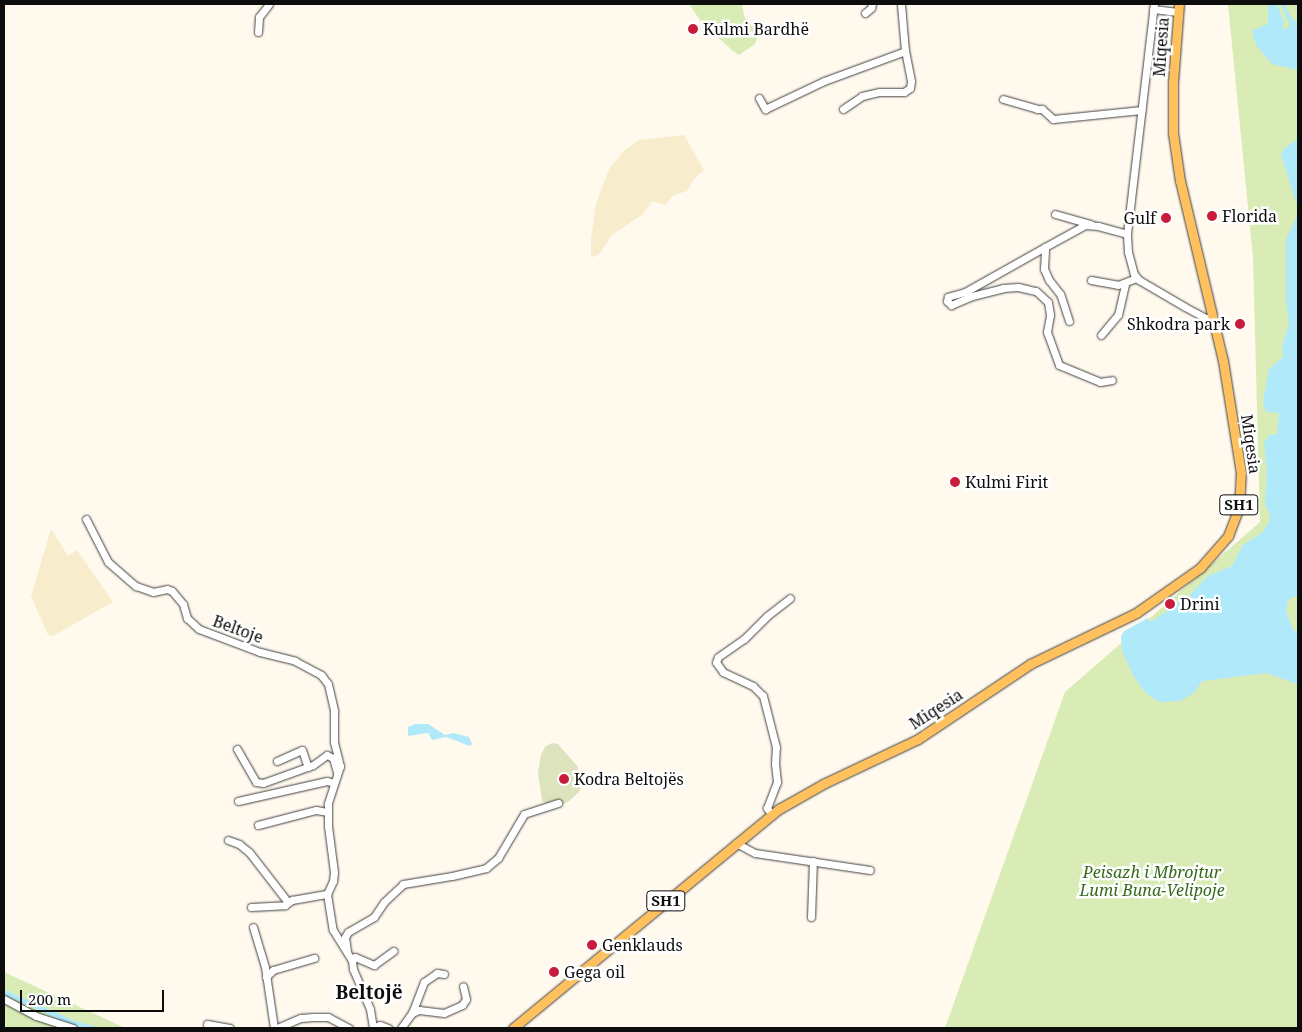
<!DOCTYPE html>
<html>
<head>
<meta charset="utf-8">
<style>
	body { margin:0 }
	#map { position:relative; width:1302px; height:1032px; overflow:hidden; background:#fff9ee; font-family:"Noto Serif",serif }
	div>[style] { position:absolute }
	.farmland>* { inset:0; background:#f7edcc }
	.green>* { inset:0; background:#d9ecb5 }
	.cemetery>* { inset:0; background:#dce3bd }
	.water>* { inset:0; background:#afe9fa }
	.canal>* { height:5px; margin:-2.5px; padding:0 2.5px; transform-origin:2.5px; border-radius:2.5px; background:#afe9fa }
	.roads { filter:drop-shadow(0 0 1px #404040) drop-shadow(0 0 1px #404040) }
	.minor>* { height:7px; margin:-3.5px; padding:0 3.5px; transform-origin:3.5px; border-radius:3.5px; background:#fff }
	.major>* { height:9px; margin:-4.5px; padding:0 4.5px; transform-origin:4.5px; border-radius:4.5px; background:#ffc15e }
	.dots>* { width:14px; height:14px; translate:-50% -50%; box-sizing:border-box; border:2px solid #fff; border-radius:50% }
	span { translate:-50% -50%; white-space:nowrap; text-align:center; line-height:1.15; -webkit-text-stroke:5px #fff; paint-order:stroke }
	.shield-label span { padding:1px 4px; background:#fff; border:1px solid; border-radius:4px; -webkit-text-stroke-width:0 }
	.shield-label { font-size:15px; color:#0d0d0d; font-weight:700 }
	.poi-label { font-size:16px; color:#0d0d0d }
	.left { translate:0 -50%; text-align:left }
	.right { translate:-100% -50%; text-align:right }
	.street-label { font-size:16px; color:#0d0d0d }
	.park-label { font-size:16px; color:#356a19; font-style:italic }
	.quarter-label { font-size:19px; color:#0d0d0d; font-weight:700 }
	.frame { position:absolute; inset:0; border:5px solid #0d0d0d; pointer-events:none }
	.scale { position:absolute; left:20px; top:990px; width:144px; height:22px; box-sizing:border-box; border:2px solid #0d0d0d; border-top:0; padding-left:6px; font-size:15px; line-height:18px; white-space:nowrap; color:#0d0d0d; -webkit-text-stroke:4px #fff; paint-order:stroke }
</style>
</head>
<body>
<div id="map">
	<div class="farmland">
		<div style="clip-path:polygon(684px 135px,704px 170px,694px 179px,687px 191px,674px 195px,665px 205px,653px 201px,642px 215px,612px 235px,600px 253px,594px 257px,591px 256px,591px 238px,596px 204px,609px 169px,624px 151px,639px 140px)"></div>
		<div style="clip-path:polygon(51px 529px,68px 556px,77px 550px,113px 602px,53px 636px,48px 635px,31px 596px)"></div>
	</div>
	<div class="green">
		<div style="clip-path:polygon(689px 4px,742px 4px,744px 16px,755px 31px,757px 38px,755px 44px,739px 55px,733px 51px,702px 23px)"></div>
		<div style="clip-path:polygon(1228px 4px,1298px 4px,1298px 1028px,945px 1028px,1065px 692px,1260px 522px,1253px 258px)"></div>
		<div style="clip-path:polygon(4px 972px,125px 1028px,4px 1028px)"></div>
	</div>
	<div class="cemetery">
		<div style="clip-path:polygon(552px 743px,558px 744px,578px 767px,576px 781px,583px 783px,579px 792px,569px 801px,555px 808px,542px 801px,538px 773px,541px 755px,545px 747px)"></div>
	</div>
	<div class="water">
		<div style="clip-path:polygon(1268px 4px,1277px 4px,1284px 22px,1282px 28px,1286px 29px,1290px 26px,1281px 4px,1285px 4px,1292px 19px,1298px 23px,1298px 70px,1272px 64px,1256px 45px,1252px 30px,1268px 24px)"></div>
		<div style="clip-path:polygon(1298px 134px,1298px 595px,1288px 600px,1286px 611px,1293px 630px,1296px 631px,1298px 629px,1298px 684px,1266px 673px,1211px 680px,1202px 681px,1194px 693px,1180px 701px,1162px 702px,1155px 700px,1145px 692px,1134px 677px,1122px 651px,1121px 636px,1124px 631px,1148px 618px,1151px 622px,1178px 603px,1184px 601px,1208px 576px,1232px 566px,1243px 545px,1263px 532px,1270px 520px,1270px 514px,1265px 505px,1267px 470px,1264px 443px,1269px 435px,1277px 434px,1279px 413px,1266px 412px,1263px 402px,1269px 369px,1283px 357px,1282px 347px,1289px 323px,1286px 302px,1286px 239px,1297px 216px,1298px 209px,1281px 154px,1285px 148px,1296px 140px)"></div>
		<div style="clip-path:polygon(415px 724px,428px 724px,445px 735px,453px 733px,469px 737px,472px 744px,470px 746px,446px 737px,432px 740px,428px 733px,408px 736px,408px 727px)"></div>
	</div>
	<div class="canal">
		<div style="left:4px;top:992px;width:77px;rotate:23.9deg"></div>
		<div style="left:74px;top:1023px;width:20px;rotate:15deg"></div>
	</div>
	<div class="roads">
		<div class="minor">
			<div style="left:1154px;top:4px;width:232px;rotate:96.7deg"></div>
			<div style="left:1127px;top:234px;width:18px;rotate:87deg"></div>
			<div style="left:1128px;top:252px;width:23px;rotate:75deg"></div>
			<div style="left:1134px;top:274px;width:8px;rotate:50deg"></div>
			<div style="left:1139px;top:280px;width:53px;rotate:30.4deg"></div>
			<div style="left:1185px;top:307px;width:24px;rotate:28deg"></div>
			<div style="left:1206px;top:318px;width:6px"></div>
			<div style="left:1153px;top:9px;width:25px;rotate:7deg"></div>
			<div style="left:865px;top:13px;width:8px;rotate:-40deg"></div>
			<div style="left:871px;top:8px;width:4px;rotate:-76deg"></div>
			<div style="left:258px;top:32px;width:15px;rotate:-86deg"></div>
			<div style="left:259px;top:17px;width:16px;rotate:-52deg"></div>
			<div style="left:759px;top:98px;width:13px;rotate:61deg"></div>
			<div style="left:765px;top:109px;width:65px;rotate:-25.4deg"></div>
			<div style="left:824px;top:81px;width:86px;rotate:-20.3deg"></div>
			<div style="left:905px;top:51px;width:47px;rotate:-94.9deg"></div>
			<div style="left:1003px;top:99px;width:35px;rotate:16deg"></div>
			<div style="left:1037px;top:109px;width:5px"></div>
			<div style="left:1042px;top:109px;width:15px;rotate:42deg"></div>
			<div style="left:1053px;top:119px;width:89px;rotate:-5.8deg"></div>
			<div style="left:843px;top:109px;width:23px;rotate:-34deg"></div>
			<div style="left:862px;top:96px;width:17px;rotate:-13deg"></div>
			<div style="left:879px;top:92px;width:25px"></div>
			<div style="left:904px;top:92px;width:7px;rotate:-34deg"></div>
			<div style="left:910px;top:88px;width:7px;rotate:-82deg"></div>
			<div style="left:911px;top:81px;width:31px;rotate:-101deg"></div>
			<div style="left:1055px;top:214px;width:37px;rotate:16deg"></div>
			<div style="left:1045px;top:247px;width:92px;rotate:150.6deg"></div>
			<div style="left:965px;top:292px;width:18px;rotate:164deg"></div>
			<div style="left:948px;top:297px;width:4px;rotate:104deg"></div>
			<div style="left:947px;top:301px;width:6px;rotate:45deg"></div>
			<div style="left:951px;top:305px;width:23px;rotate:-23deg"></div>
			<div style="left:972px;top:296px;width:32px;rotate:-14deg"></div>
			<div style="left:1003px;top:288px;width:15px;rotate:-4deg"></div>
			<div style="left:1018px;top:287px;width:18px;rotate:13deg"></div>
			<div style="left:1036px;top:291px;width:16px;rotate:43deg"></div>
			<div style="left:1048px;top:302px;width:13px;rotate:81deg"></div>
			<div style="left:1050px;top:315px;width:17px;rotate:100deg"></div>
			<div style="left:1047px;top:332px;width:35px;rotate:70deg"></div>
			<div style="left:1059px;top:365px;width:44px;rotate:22.5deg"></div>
			<div style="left:1100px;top:382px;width:12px;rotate:-9deg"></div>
			<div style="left:1091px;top:280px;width:27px;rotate:10deg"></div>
			<div style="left:1118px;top:285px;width:19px;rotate:-21deg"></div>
			<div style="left:1069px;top:321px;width:28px;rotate:-108deg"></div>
			<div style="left:1060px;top:294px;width:18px;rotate:-128deg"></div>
			<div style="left:1049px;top:280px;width:12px;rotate:-114deg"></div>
			<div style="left:1044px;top:269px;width:22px;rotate:-87deg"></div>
			<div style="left:1045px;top:247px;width:46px;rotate:-28.8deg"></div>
			<div style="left:1085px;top:225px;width:13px;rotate:4deg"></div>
			<div style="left:1098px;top:226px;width:30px;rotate:15deg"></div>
			<div style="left:1101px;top:335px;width:26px;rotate:-50deg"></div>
			<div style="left:1118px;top:315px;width:32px;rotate:-77deg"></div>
			<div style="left:86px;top:519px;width:48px;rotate:62.9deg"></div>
			<div style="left:108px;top:562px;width:37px;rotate:41deg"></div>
			<div style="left:136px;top:586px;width:18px;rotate:19deg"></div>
			<div style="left:153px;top:592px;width:14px;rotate:-12deg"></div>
			<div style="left:167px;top:589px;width:5px;rotate:22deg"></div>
			<div style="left:172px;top:591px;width:17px;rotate:50deg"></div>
			<div style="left:183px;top:604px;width:15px;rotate:74deg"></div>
			<div style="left:187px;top:618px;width:16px;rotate:43deg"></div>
			<div style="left:199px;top:629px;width:65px;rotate:20.7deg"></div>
			<div style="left:260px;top:652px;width:36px;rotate:14deg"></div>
			<div style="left:295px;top:661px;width:30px;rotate:28deg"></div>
			<div style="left:321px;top:675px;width:11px;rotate:52deg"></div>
			<div style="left:328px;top:684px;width:28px;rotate:77deg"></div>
			<div style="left:334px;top:711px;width:31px;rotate:90deg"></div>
			<div style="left:334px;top:742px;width:25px;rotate:76deg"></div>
			<div style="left:340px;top:766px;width:40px;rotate:108deg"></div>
			<div style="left:328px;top:804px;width:22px;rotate:90deg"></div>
			<div style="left:328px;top:826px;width:46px;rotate:82.6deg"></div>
			<div style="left:334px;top:872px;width:9px;rotate:96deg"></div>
			<div style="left:333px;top:881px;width:14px;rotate:115deg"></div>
			<div style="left:327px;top:894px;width:36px;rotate:81deg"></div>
			<div style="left:333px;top:930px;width:36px;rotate:58deg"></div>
			<div style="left:237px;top:749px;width:38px;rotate:60deg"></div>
			<div style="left:256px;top:782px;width:7px;rotate:8deg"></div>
			<div style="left:263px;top:783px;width:53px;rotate:-19.8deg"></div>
			<div style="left:313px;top:765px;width:17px;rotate:-36deg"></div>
			<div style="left:327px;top:755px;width:7px;rotate:27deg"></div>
			<div style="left:333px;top:758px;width:15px;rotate:74deg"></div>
			<div style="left:277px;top:761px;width:27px;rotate:-24deg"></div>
			<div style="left:302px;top:750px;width:18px;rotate:71deg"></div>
			<div style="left:238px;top:801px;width:91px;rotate:-12.7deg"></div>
			<div style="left:327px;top:781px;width:7px;rotate:16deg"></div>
			<div style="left:772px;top:815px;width:9px;rotate:-126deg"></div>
			<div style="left:767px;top:808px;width:28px;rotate:-69deg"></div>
			<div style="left:777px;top:782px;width:18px;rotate:-96deg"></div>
			<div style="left:775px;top:764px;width:17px;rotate:-87deg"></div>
			<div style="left:776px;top:747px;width:53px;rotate:-104.3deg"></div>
			<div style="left:763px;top:696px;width:14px;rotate:-135deg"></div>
			<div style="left:753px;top:686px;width:33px;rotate:-155deg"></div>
			<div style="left:723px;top:672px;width:12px;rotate:-125deg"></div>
			<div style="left:716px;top:662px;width:5px;rotate:-68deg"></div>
			<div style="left:718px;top:657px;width:32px;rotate:-35deg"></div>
			<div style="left:744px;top:639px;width:33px;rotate:-45deg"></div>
			<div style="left:767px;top:616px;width:29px;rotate:-38deg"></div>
			<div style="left:258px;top:825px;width:60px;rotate:-14.5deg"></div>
			<div style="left:316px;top:810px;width:11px;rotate:10deg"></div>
			<div style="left:228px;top:840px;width:12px;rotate:20deg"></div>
			<div style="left:239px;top:844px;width:13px;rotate:39deg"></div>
			<div style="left:249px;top:852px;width:62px;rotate:52.2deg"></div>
			<div style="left:736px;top:843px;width:21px;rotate:28deg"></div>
			<div style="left:755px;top:853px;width:116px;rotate:8.4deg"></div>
			<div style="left:251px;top:907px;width:34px;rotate:-3deg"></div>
			<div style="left:285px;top:905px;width:9px;rotate:-36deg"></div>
			<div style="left:292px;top:900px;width:36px;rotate:-10deg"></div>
			<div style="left:811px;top:917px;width:56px;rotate:-88deg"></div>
			<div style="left:253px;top:927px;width:42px;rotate:73.3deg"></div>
			<div style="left:265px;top:967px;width:62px;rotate:81.6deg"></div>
			<div style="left:347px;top:951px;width:14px;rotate:-98deg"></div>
			<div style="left:345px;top:937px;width:6px;rotate:-59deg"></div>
			<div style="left:348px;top:932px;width:30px;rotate:-30deg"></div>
			<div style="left:374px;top:917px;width:18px;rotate:-56deg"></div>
			<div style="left:384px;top:902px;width:26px;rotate:-43deg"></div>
			<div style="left:403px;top:884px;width:50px;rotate:-9.3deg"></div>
			<div style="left:452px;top:876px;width:35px;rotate:-13deg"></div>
			<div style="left:486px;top:868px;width:16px;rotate:-40deg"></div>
			<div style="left:498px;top:858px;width:51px;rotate:-59.4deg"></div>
			<div style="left:524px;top:814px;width:36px;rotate:-18deg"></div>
			<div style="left:352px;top:960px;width:9px;rotate:84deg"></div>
			<div style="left:353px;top:969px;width:43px;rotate:67deg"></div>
			<div style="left:370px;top:1009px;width:19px;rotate:81deg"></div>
			<div style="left:352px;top:960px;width:4px;rotate:-45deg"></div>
			<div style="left:355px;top:957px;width:21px;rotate:23deg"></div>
			<div style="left:374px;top:965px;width:24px;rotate:-36deg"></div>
			<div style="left:266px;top:977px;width:10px;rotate:-45deg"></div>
			<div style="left:273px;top:970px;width:43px;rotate:-16.3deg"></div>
			<div style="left:4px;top:999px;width:36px;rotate:28deg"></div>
			<div style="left:36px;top:1016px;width:39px;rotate:18deg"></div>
			<div style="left:412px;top:1013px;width:33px;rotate:-69deg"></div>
			<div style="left:424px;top:982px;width:16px;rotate:-35deg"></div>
			<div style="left:437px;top:973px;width:7px;rotate:8deg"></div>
			<div style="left:207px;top:1024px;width:23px;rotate:10deg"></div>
			<div style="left:373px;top:1027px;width:7px;rotate:-16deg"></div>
			<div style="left:380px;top:1025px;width:9px;rotate:21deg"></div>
			<div style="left:277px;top:1028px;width:26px;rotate:-23deg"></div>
			<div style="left:301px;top:1018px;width:12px;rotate:-5deg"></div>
			<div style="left:313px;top:1017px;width:15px"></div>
			<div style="left:328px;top:1017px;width:24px;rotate:28deg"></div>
			<div style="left:401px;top:1028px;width:19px;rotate:-54deg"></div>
			<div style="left:412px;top:1013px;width:8px;rotate:-23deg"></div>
			<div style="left:419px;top:1010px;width:25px;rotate:7deg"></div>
			<div style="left:444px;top:1013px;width:20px;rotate:-24deg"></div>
			<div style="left:462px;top:1005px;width:7px;rotate:-56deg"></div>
			<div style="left:466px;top:999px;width:13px;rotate:-103deg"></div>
		</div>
		<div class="major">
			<div style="left:513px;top:1028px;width:345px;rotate:-39.5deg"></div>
			<div style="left:779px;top:809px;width:53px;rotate:-29.5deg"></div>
			<div style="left:825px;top:783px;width:103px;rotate:-25.3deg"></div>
			<div style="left:918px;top:739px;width:135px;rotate:-33.8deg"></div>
			<div style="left:1030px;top:664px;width:118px;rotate:-25.7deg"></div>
			<div style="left:1136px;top:613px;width:78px;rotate:-35.1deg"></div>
			<div style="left:1200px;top:568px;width:43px;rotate:-48.8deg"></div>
			<div style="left:1228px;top:536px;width:30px;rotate:-69deg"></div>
			<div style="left:1239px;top:508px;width:35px;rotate:-87deg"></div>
			<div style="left:1241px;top:473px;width:113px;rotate:-99.1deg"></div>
			<div style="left:1223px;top:361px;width:185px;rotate:-103.4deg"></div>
			<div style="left:1180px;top:181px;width:49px;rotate:-98.3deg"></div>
			<div style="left:1173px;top:133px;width:51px;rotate:-90deg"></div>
			<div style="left:1173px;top:82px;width:78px;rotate:-85.6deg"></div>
		</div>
	</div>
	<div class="dots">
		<div style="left:693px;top:29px;background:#c71c3c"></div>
		<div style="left:1212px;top:216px;background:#c71c3c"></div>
		<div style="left:1166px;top:218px;background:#c71c3c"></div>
		<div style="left:1240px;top:324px;background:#c71c3c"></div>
		<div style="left:955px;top:482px;background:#c71c3c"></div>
		<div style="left:1170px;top:604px;background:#c71c3c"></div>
		<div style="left:564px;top:779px;background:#c71c3c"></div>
		<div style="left:592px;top:945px;background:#c71c3c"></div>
		<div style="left:554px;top:972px;background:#c71c3c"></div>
	</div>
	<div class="shield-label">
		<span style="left:1239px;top:505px">SH1</span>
		<span style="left:666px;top:901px">SH1</span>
	</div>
	<div class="poi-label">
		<span class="left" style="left:703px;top:29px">Kulmi Bardhë</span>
		<span class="left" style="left:1222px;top:216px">Florida</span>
		<span class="right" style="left:1156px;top:218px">Gulf</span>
		<span class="right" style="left:1230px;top:324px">Shkodra park</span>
		<span class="left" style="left:965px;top:482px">Kulmi Firit</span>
		<span class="left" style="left:1180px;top:604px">Drini</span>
		<span class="left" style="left:574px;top:779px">Kodra Beltojës</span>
		<span class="left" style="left:602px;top:945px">Genklauds</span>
		<span class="left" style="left:564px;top:972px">Gega oil</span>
	</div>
	<div class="street-label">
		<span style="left:1161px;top:47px;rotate:-86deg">Miqesia</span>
		<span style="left:1251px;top:444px;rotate:82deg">Miqesia</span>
		<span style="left:238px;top:629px;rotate:20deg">Beltoje</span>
		<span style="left:936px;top:709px;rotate:-33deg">Miqesia</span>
	</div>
	<div class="park-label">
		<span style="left:1152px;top:881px">Peisazh i Mbrojtur<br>Lumi Buna-Velipoje</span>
	</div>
	<div class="quarter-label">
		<span style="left:369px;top:993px">Beltojë</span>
	</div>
	<div class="frame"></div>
	<div class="scale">200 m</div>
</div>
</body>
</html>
